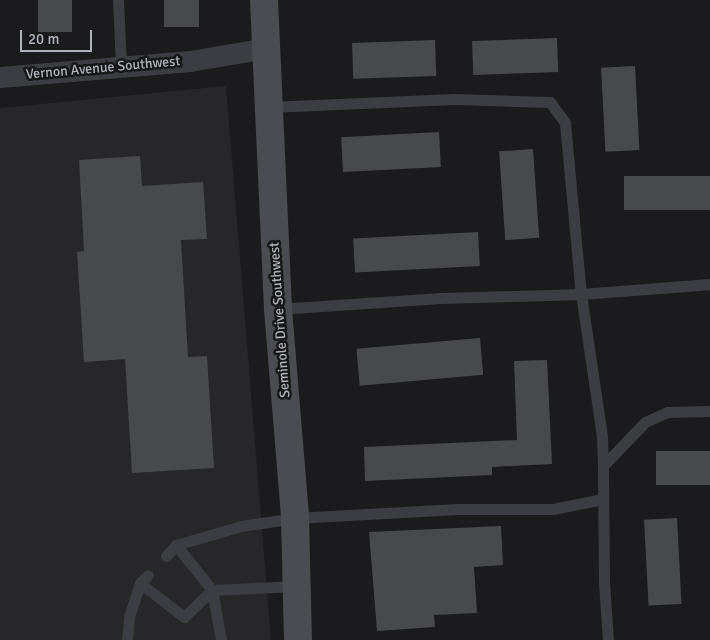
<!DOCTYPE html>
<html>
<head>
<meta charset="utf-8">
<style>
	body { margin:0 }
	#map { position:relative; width:710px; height:640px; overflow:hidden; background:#1b1b1d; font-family:Signika,sans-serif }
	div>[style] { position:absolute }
	.built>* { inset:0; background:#27272a }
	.building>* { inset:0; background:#48494d; transform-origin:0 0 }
	.lane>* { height:11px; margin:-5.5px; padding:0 5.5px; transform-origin:5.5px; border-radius:5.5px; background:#3c3d42 }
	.street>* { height:21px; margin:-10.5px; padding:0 10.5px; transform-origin:10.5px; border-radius:10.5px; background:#3c3d42 }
	.secondary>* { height:28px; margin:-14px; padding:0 14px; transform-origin:14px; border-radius:14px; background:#4a4c51 }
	span { translate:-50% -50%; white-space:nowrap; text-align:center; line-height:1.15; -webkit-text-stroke:5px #161618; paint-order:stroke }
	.street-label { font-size:14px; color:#aeb3bb }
	.scale { position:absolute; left:20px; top:30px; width:72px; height:22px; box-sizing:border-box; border:2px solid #aeb3bb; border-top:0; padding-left:6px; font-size:15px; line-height:18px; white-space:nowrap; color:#aeb3bb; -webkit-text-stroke:4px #161618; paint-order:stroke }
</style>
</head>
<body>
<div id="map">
	<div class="built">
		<div style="clip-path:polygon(226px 86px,271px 640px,0 640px,0 108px)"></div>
	</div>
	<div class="building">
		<div style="left:38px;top:0;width:34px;height:32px"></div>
		<div style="left:164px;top:0;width:35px;height:27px"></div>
		<div style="left:557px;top:38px;width:34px;height:85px;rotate:88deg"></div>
		<div style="left:435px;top:40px;width:36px;height:83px;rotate:88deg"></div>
		<div style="left:635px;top:66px;width:84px;height:34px;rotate:87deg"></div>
		<div style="left:439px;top:132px;width:35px;height:98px;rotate:87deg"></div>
		<div style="left:533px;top:149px;width:89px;height:34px;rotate:86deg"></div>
		<div style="clip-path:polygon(140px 156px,142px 186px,203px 182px,207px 239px,181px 240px,188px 357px,207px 356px,214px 468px,132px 473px,125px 359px,84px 362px,77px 252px,84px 251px,79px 160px)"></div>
		<div style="left:710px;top:176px;width:34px;height:86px;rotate:90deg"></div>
		<div style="left:478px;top:232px;width:34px;height:125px;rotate:87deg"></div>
		<div style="left:480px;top:338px;width:37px;height:124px;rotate:85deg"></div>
		<div style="clip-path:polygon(547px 360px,552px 464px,492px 467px,492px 475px,365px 481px,364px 447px,517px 440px,514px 361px)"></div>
		<div style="left:710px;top:451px;width:34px;height:54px;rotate:90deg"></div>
		<div style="left:677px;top:518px;width:86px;height:33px;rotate:87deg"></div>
		<div style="clip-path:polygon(501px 526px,503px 565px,474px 567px,477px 613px,434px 615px,435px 627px,377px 631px,369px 532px)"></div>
	</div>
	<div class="lane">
		<div style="left:118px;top:0;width:67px;rotate:87.4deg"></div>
		<div style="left:269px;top:107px;width:186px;rotate:-2.5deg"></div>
		<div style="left:455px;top:99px;width:95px;rotate:1.8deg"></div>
		<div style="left:550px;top:102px;width:26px;rotate:54deg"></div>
		<div style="left:565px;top:123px;width:172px;rotate:84.7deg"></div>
		<div style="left:581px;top:294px;width:145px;rotate:81.6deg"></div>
		<div style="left:602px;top:437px;width:29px;rotate:88deg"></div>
		<div style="left:278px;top:309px;width:163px;rotate:-3.9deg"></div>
		<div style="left:441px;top:298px;width:140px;rotate:-1.6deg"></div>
		<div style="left:581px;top:294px;width:129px;rotate:-4.4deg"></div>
		<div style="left:176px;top:545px;width:58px;rotate:51.3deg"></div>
		<div style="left:212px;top:590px;width:51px;rotate:79.8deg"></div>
		<div style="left:166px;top:556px;width:15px;rotate:-48deg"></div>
		<div style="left:176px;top:545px;width:68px;rotate:-16.3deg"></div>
		<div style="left:241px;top:526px;width:55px;rotate:-8.4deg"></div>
		<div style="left:295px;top:518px;width:163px;rotate:-3.2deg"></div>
		<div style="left:458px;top:509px;width:95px"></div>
		<div style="left:553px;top:509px;width:51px;rotate:-11.3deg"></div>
		<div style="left:140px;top:583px;width:56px;rotate:37.7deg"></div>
		<div style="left:184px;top:617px;width:39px;rotate:-44deg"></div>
		<div style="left:212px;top:590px;width:84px;rotate:-2.7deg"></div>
		<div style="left:127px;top:640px;width:23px;rotate:-85deg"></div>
		<div style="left:129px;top:617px;width:36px;rotate:-72deg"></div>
		<div style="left:140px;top:583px;width:11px;rotate:-45deg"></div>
		<div style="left:608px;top:640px;width:57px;rotate:-94deg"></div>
		<div style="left:604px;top:583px;width:117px;rotate:-90.5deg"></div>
		<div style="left:603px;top:466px;width:61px;rotate:-46.3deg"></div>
		<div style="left:645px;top:422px;width:24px;rotate:-24deg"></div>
		<div style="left:667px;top:412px;width:43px;rotate:-1.3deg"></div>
	</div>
	<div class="street">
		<div style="left:0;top:77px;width:191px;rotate:-4.8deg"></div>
		<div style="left:190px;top:61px;width:77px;rotate:-9.7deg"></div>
	</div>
	<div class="secondary">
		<div style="left:264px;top:0;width:309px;rotate:87.4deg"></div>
		<div style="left:278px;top:309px;width:210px;rotate:85.3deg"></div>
		<div style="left:295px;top:518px;width:122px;rotate:88.6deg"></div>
	</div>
	<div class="street-label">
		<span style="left:103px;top:68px;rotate:-5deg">Vernon Avenue Southwest</span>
		<span style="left:280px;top:320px;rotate:-94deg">Seminole Drive Southwest</span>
	</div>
	<div class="scale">20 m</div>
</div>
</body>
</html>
